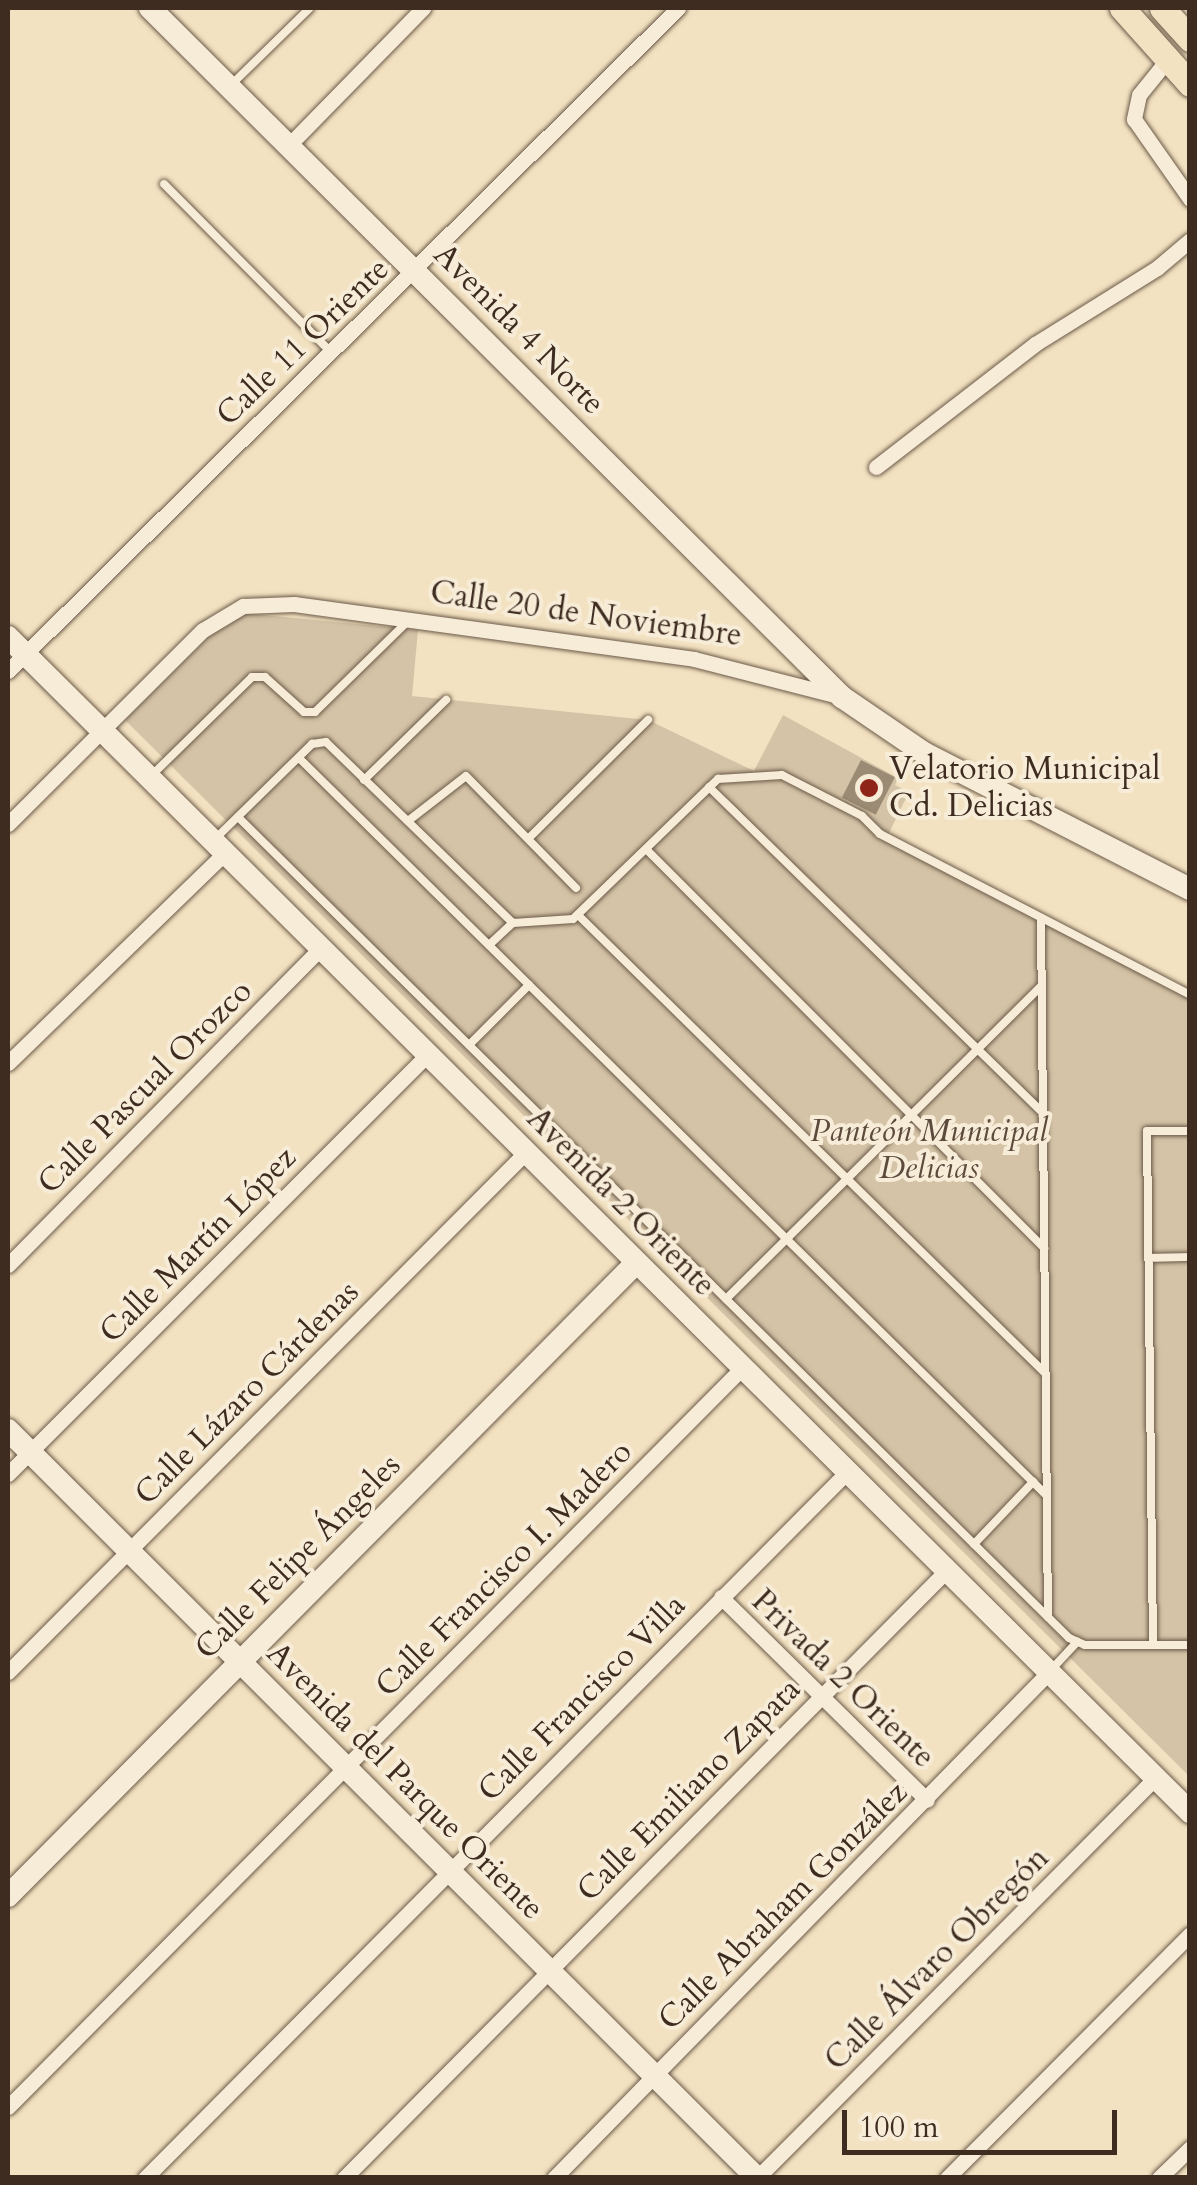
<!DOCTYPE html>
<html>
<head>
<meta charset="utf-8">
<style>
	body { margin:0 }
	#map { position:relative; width:1197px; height:2185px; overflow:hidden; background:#f3e2c1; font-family:Cardo,serif }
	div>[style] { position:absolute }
	.green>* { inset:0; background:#d4c3a6 }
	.building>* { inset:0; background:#9c8b74; transform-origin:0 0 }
	.roads { filter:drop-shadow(0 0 2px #6b5a49) drop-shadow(0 0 2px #6b5a49) }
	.lane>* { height:8px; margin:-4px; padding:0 4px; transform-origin:4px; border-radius:4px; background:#f7ecd7 }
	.street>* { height:15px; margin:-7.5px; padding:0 7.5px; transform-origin:7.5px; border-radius:7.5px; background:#f7ecd7 }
	.secondary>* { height:22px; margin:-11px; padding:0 11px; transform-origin:11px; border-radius:11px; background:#f7ecd7 }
	.primary>* { height:25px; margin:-12.5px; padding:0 12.5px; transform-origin:12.5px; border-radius:12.5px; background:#f3e2c1 }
	.dots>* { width:28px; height:28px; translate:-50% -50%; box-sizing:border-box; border:5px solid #f7ecd7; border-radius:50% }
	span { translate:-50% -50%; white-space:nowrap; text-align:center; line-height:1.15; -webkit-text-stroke:8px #f7ecd7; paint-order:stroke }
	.street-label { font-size:32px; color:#3e2c21 }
	.poi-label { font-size:32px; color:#3e2c21 }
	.left { translate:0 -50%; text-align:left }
	.park-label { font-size:32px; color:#5c4a3c; font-style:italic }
	.frame { position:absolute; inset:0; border:10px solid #3e2c21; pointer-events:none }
	.scale { position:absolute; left:842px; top:2110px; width:275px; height:45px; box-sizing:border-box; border:5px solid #3e2c21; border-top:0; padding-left:12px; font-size:30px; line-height:35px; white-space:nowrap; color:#3e2c21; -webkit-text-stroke:8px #f7ecd7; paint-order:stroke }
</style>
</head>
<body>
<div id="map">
	<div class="green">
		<div style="clip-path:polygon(234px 612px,418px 630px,412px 696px,648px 720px,754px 771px,783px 715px,898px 778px,895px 785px,909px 792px,887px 837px,1189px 990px,1189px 1776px,125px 720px)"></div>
	</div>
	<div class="building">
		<div style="left:861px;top:760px;width:38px;height:42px;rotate:27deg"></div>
	</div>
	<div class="roads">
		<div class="lane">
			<div style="left:231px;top:85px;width:110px;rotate:-44.3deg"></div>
			<div style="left:164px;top:184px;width:235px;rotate:45.2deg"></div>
			<div style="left:299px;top:758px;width:1049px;rotate:44.61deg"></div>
			<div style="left:151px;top:776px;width:141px;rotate:-44.4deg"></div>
			<div style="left:252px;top:677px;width:13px"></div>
			<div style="left:265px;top:677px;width:52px;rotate:41.9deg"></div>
			<div style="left:304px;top:712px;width:11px"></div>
			<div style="left:315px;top:712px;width:130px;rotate:-44.4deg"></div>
			<div style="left:364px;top:780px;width:115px;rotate:-44.3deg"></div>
			<div style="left:709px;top:787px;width:465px;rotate:44.3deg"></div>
			<div style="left:238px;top:817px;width:1168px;rotate:44.65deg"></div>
			<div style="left:1069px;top:1638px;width:17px;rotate:24deg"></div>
			<div style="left:1085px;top:1645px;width:105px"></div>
			<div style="left:408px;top:821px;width:73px;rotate:-37.8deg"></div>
			<div style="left:466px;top:776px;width:157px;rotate:45.5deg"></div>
			<div style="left:529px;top:838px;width:168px;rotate:-44.8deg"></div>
			<div style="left:215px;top:839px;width:136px;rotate:-44.4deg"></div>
			<div style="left:312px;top:744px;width:14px;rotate:-8deg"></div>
			<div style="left:326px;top:742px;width:260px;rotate:44.1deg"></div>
			<div style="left:646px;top:849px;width:564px;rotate:45.07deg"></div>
			<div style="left:578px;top:915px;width:654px;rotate:44.44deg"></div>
			<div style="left:1041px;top:918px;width:699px;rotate:89.43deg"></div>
			<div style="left:489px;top:945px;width:33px;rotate:-43deg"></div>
			<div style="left:513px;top:923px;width:60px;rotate:-3.8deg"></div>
			<div style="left:573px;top:919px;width:202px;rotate:-44deg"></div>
			<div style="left:718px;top:779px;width:64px;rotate:-3.6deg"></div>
			<div style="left:782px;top:775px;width:90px;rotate:27.1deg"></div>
			<div style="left:862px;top:816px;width:25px;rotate:45deg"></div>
			<div style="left:880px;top:834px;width:349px;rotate:27.4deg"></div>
			<div style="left:469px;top:1045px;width:85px;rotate:-45deg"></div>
			<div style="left:1148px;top:1258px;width:42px;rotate:-1.4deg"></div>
			<div style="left:726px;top:1299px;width:444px;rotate:-44.8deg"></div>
			<div style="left:974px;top:1544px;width:86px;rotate:-46.4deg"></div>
			<div style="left:1153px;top:1645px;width:514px;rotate:-90.67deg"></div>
			<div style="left:1147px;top:1131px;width:43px"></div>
			<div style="left:1050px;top:1671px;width:40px;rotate:-47deg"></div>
		</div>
		<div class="street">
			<div style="left:1168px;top:59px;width:46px;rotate:128.9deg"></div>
			<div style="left:1139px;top:95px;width:25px;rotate:102deg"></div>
			<div style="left:1134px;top:119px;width:98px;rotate:55deg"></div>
			<div style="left:289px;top:145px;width:192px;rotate:-45.6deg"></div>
			<div style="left:876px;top:467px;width:201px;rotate:-37.7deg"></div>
			<div style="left:1035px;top:344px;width:144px;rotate:-31.9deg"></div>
			<div style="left:1157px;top:268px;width:43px;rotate:-40.3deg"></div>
			<div style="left:8px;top:671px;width:943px;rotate:-44.7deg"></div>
			<div style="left:8px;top:824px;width:275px;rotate:-44.9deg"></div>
			<div style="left:203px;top:630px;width:47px;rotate:-31deg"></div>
			<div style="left:243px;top:606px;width:51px;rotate:-2.2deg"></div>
			<div style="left:294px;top:604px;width:404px;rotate:7.8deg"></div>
			<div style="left:694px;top:659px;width:149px;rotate:14.4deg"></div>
			<div style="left:8px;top:1063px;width:302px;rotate:-44.1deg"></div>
			<div style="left:8px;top:1265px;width:445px;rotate:-45.4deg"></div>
			<div style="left:8px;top:1474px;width:594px;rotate:-45deg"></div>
			<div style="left:721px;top:1597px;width:289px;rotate:44.6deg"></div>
			<div style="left:8px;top:1672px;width:733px;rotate:-45.11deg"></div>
			<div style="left:8px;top:2107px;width:1043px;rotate:-45.19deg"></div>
			<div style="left:145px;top:2178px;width:997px;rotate:-45.16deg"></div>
			<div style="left:344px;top:2178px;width:856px;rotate:-45.24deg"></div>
			<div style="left:554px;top:2178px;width:708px;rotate:-45.63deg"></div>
			<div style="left:757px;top:2178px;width:564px;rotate:-45.14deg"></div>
			<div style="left:947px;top:2178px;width:344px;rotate:-45.1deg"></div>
			<div style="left:1159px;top:2178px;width:43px;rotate:-44.1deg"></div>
		</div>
		<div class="secondary">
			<div style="left:150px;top:8px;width:977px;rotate:44.88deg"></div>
			<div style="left:842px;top:697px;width:99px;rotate:34.3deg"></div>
			<div style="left:924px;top:753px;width:299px;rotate:27.1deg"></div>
			<div style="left:8px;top:637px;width:1667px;rotate:44.83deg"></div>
			<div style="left:8px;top:1430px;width:1059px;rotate:44.96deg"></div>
			<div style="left:8px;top:1896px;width:890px;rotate:-45.23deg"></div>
		</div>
		<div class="primary">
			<div style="left:1122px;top:8px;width:102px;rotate:48.2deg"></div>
			<div style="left:1162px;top:8px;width:42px;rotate:47.9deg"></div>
		</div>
	</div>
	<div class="dots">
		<div style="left:869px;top:788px;background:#8f2418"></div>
	</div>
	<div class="street-label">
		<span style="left:519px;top:329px;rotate:45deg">Avenida 4 Norte</span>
		<span style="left:303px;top:342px;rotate:-44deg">Calle 11 Oriente</span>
		<span style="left:586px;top:614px;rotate:8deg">Calle 20 de Noviembre</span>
		<span style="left:145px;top:1087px;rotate:-45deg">Calle Pascual Orozco</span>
		<span style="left:621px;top:1202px;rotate:45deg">Avenida 2 Oriente</span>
		<span style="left:198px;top:1245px;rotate:-45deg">Calle Martín López</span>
		<span style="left:247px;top:1393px;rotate:-45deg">Calle Lázaro Cárdenas</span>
		<span style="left:298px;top:1557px;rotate:-45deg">Calle Felipe Ángeles</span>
		<span style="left:504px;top:1569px;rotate:-45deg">Calle Francisco I. Madero</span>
		<span style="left:843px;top:1679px;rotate:44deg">Privada 2 Oriente</span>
		<span style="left:582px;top:1698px;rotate:-45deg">Calle Francisco Villa</span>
		<span style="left:405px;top:1781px;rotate:45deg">Avenida del Parque Oriente</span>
		<span style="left:689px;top:1790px;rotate:-45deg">Calle Emiliano Zapata</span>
		<span style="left:783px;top:1906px;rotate:-45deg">Calle Abraham González</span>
		<span style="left:937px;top:1959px;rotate:-45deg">Calle Álvaro Obregón</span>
	</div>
	<div class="poi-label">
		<span class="left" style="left:889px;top:788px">Velatorio Municipal<br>Cd. Delicias</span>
	</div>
	<div class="park-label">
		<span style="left:929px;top:1150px">Panteón Municipal<br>Delicias</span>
	</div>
	<div class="frame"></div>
	<div class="scale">100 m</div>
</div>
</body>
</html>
